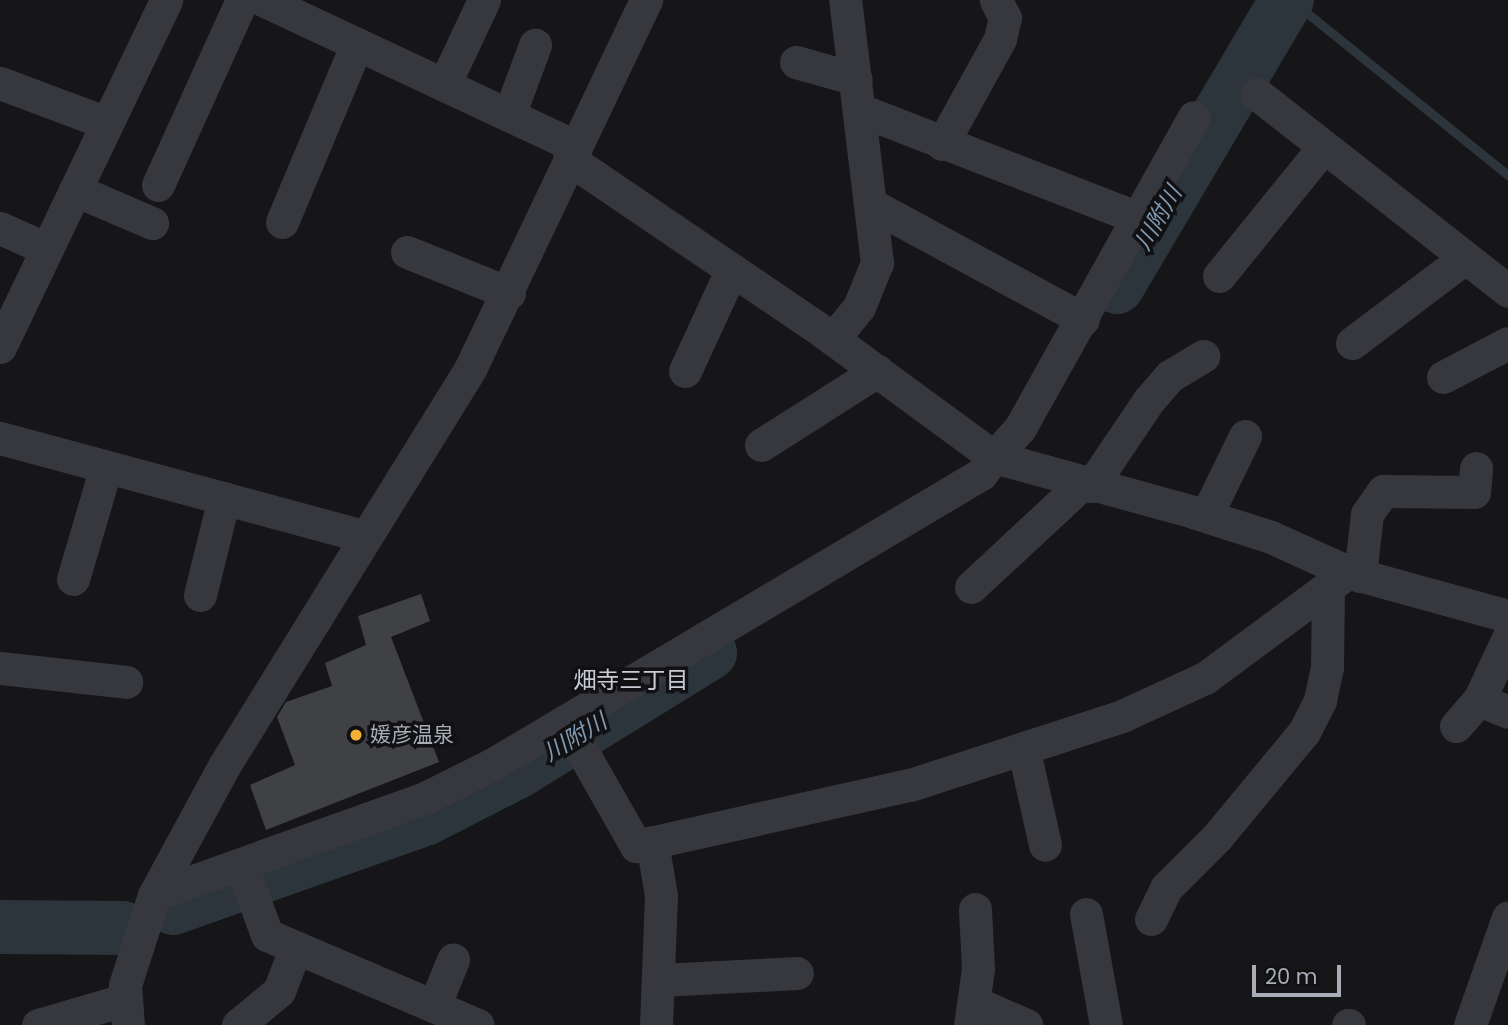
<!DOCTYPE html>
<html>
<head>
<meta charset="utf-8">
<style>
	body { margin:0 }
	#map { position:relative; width:1508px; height:1025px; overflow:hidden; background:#161618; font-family:Poppins,"Noto Sans JP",sans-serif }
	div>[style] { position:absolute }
	.stream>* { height:9px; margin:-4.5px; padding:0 4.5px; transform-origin:4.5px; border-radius:4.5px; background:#2c353c }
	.river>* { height:54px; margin:-27px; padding:0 27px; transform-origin:27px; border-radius:27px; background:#2c353c }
	.building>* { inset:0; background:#404145 }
	.street>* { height:33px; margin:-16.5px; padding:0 16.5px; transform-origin:16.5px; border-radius:16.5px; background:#37383d }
	.dots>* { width:19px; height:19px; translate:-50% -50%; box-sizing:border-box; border:4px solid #111113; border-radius:50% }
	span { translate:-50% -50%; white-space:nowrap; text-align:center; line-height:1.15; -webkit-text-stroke:7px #111113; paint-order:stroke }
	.poi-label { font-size:21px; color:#a8adb8 }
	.left { translate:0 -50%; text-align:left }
	.water-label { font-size:23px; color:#7f9bb3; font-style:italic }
	.neighbourhood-label { font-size:23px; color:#c9ccd4 }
	.scale { position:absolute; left:1252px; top:965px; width:89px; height:32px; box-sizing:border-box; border:4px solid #a8adb8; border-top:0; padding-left:9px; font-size:21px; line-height:24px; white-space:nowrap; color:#a8adb8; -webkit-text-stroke:5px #111113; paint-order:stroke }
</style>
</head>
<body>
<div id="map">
	<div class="stream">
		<div style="left:1291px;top:0;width:279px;rotate:38.9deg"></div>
	</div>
	<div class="river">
		<div style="left:1117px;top:287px;width:334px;rotate:-59.4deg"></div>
		<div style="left:173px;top:908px;width:269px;rotate:-19.5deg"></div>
		<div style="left:427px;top:818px;width:101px;rotate:-27.1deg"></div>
		<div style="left:517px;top:772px;width:227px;rotate:-31.7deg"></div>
		<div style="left:0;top:927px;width:123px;rotate:0.5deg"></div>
	</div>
	<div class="building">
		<div style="clip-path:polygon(421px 594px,430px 621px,391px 637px,439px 762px,266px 830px,250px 785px,295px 765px,277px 717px,286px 702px,332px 686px,325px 663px,366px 645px,358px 616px)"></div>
	</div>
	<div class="street">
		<div style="left:263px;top:0;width:344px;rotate:25.1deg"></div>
		<div style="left:796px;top:62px;width:62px;rotate:15.8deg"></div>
		<div style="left:0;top:83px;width:114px;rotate:20.5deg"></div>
		<div style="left:444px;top:85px;width:94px;rotate:-64.8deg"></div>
		<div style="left:1257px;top:94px;width:319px;rotate:38.1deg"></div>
		<div style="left:860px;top:110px;width:299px;rotate:21.2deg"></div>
		<div style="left:509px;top:115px;width:75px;rotate:-69.6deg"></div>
		<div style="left:942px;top:144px;width:120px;rotate:-61.1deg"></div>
		<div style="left:1000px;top:39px;width:22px;rotate:-77deg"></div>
		<div style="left:1005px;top:18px;width:20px;rotate:-117deg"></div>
		<div style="left:569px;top:159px;width:297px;rotate:34.2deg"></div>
		<div style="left:815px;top:326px;width:222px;rotate:36.2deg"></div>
		<div style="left:994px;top:457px;width:39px;rotate:-48deg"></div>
		<div style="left:1020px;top:428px;width:356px;rotate:-60.8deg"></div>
		<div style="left:158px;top:185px;width:203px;rotate:-65.6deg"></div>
		<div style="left:75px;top:190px;width:84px;rotate:23.2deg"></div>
		<div style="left:872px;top:205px;width:240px;rotate:28.4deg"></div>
		<div style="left:282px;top:222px;width:193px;rotate:-67.2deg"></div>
		<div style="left:0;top:228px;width:51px;rotate:24.1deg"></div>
		<div style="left:407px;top:252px;width:110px;rotate:21.9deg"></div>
		<div style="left:1219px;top:276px;width:164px;rotate:-51deg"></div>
		<div style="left:833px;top:339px;width:41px;rotate:-50.9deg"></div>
		<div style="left:859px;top:307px;width:48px;rotate:-67.8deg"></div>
		<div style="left:877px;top:263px;width:265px;rotate:-96.9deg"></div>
		<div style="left:1352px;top:343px;width:141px;rotate:-37deg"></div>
		<div style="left:0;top:347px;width:385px;rotate:-64.4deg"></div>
		<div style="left:685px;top:371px;width:112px;rotate:-65.3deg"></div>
		<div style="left:1443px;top:377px;width:73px;rotate:-27.6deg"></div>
		<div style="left:0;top:438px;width:379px;rotate:15.1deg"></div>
		<div style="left:761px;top:445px;width:138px;rotate:-32.5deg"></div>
		<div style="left:1091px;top:486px;width:104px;rotate:-56deg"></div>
		<div style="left:1149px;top:400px;width:32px;rotate:-49deg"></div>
		<div style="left:1170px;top:376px;width:39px;rotate:-31deg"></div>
		<div style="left:1206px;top:516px;width:89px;rotate:-64deg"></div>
		<div style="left:1360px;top:576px;width:62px;rotate:-83.6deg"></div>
		<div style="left:1367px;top:514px;width:28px;rotate:-55deg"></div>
		<div style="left:1383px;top:491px;width:91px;rotate:0.6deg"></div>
		<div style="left:1474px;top:492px;width:24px;rotate:-85deg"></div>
		<div style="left:73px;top:579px;width:117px;rotate:-73.6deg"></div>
		<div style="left:971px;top:587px;width:151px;rotate:-42.9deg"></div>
		<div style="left:200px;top:595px;width:100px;rotate:-76.1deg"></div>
		<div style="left:0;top:668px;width:127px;rotate:6.3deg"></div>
		<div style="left:1479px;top:700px;width:31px;rotate:22deg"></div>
		<div style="left:565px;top:721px;width:144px;rotate:60.4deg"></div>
		<div style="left:636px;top:846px;width:281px;rotate:-12.6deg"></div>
		<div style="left:910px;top:785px;width:223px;rotate:-18deg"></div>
		<div style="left:1122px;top:716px;width:91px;rotate:-24.6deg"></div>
		<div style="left:1205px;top:678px;width:178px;rotate:-36.5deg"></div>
		<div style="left:1456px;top:726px;width:35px;rotate:-49deg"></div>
		<div style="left:1479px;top:700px;width:68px;rotate:-64.9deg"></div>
		<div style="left:1024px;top:751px;width:96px;rotate:77.4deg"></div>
		<div style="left:652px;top:842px;width:54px;rotate:80.4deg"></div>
		<div style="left:661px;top:895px;width:130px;rotate:92.2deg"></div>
		<div style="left:241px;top:864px;width:76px;rotate:69.9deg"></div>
		<div style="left:267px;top:935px;width:229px;rotate:23.1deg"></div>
		<div style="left:154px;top:895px;width:288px;rotate:-19.7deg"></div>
		<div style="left:425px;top:798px;width:76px;rotate:-26.6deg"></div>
		<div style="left:493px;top:764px;width:568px;rotate:-30.72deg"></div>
		<div style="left:981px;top:474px;width:21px;rotate:-53deg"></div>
		<div style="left:994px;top:457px;width:206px;rotate:15.4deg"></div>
		<div style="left:1193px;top:512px;width:82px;rotate:17.8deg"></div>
		<div style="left:1271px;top:537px;width:85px;rotate:24.4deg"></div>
		<div style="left:1348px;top:572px;width:166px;rotate:15.4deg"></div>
		<div style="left:1086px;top:914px;width:113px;rotate:79.8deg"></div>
		<div style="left:1151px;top:919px;width:34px;rotate:-64deg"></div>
		<div style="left:1166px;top:888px;width:72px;rotate:-45deg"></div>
		<div style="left:1217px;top:837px;width:136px;rotate:-50.4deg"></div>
		<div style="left:1304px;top:732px;width:36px;rotate:-63deg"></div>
		<div style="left:1320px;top:700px;width:33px;rotate:-78deg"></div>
		<div style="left:1327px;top:668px;width:78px;rotate:-89.3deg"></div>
		<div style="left:660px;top:980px;width:137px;rotate:-2.9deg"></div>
		<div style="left:976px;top:1003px;width:55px;rotate:23.7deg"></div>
		<div style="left:435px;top:1004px;width:48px;rotate:-67.8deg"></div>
		<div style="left:38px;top:1025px;width:90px;rotate:-16.2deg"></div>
		<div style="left:128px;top:1025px;width:40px;rotate:-94.3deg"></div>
		<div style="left:125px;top:985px;width:95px;rotate:-72.1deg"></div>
		<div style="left:154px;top:895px;width:147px;rotate:-61.5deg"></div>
		<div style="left:224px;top:766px;width:469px;rotate:-58.2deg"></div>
		<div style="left:471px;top:367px;width:407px;rotate:-64.5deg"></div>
		<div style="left:238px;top:1025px;width:53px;rotate:-39.7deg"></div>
		<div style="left:279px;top:991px;width:47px;rotate:-68.9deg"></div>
		<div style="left:970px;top:1025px;width:57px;rotate:-81.9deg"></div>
		<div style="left:978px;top:969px;width:60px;rotate:-92.9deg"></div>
		<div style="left:1348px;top:1025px;width:1px"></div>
		<div style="left:1470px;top:1025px;width:114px;rotate:-70.6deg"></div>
	</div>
	<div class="dots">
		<div style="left:356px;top:735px;background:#f2b134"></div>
	</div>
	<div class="poi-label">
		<span class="left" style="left:370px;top:735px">媛彦温泉</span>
	</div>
	<div class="water-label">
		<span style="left:1158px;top:218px;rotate:-60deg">川附川</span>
		<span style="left:575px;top:737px;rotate:-31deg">川附川</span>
	</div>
	<div class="neighbourhood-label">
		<span style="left:631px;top:680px">畑寺三丁目</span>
	</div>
	<div class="scale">20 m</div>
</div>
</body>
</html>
